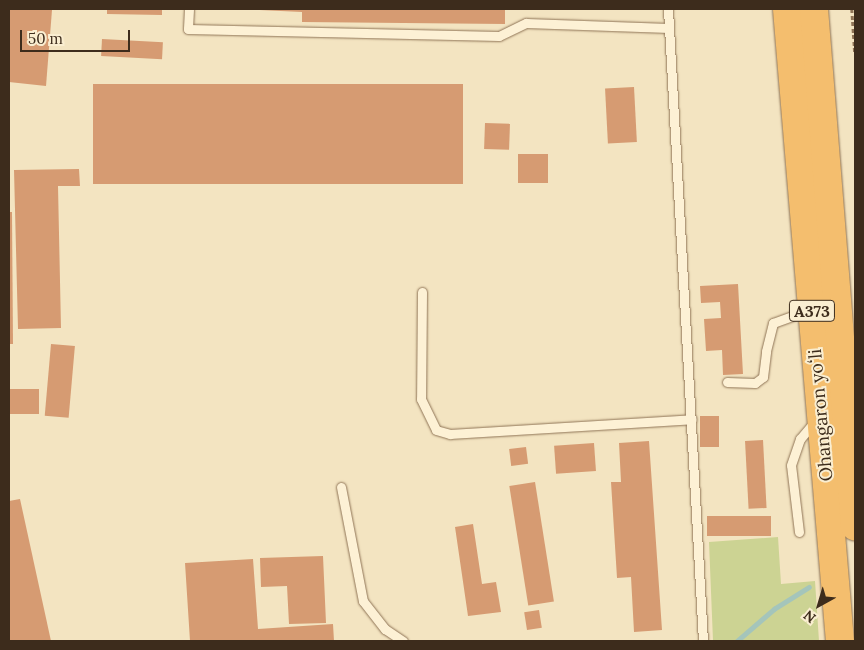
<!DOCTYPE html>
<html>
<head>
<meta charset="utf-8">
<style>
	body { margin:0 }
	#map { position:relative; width:864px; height:650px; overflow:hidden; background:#f3e4c1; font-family:Lora,serif }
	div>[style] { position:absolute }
	.green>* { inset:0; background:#ccd393 }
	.stream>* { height:4.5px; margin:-2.25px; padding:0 2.25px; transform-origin:2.25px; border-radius:2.25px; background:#a4c5bb }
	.building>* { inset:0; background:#d69b72; transform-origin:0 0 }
	.path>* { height:2.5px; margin-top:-1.25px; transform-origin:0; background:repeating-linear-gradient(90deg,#8f7456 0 4px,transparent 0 6.5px) }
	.roads { filter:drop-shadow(0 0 1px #8f7456) drop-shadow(0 0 1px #8f7456) }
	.service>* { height:9px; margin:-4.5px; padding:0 4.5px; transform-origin:4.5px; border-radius:4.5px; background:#fdf1d5 }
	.trunk>* { height:28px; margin:-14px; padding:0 14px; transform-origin:14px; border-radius:14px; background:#f4be6e }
	span { translate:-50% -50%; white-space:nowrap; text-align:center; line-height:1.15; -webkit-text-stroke:4px #faeed1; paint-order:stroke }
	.shield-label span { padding:1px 4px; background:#faeed1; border:1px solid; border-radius:4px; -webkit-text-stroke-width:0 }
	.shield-label { font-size:16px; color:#3d2c1c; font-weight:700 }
	.street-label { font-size:18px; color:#3d2c1c }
	.frame { position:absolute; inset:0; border:10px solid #3d2c1c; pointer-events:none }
	.north { position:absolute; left:794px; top:580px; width:50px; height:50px; -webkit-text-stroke:4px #faeed1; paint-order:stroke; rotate:219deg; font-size:14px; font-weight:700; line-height:20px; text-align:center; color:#3d2c1c }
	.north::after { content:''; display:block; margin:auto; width:18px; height:22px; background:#3d2c1c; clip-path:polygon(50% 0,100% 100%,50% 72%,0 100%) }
	.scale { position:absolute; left:20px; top:30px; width:110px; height:22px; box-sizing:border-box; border:2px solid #3d2c1c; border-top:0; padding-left:6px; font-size:15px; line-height:18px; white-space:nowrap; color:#3d2c1c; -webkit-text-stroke:4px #faeed1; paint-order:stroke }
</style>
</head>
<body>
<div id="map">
	<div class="green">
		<div style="clip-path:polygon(778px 537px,781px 584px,815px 581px,819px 641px,713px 641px,709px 542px)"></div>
	</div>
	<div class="stream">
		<div style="left:737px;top:641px;width:49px;rotate:-40.9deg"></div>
		<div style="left:774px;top:609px;width:41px;rotate:-32.2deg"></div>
	</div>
	<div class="building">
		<div style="clip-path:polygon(9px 9px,52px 10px,46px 86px,9px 82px)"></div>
		<div style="clip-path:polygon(107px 9px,162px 9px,162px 15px,107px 14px)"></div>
		<div style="clip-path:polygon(237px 9px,505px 9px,505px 24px,302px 22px,302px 12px)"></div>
		<div style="left:102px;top:39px;width:61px;height:17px;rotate:3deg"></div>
		<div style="left:93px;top:84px;width:370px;height:100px"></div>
		<div style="left:634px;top:87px;width:55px;height:29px;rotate:87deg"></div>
		<div style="left:485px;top:123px;width:25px;height:26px;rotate:2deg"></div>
		<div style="left:518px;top:154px;width:30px;height:29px"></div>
		<div style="clip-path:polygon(79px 169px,80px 186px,58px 186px,61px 328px,18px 329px,14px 170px)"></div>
		<div style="clip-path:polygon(9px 212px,12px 212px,13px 344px,9px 344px)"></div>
		<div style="clip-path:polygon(738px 284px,743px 374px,723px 375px,722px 350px,706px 351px,704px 319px,721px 318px,720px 302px,701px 303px,700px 286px)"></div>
		<div style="left:51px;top:344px;width:24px;height:72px;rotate:5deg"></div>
		<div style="left:9px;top:389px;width:30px;height:25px"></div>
		<div style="left:700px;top:416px;width:19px;height:31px"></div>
		<div style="left:763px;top:440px;width:68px;height:18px;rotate:87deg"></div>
		<div style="clip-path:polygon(649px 441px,662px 630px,634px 632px,631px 577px,617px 578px,611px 482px,621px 482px,619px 443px)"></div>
		<div style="left:594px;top:443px;width:28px;height:40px;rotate:86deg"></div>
		<div style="left:526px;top:447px;width:17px;height:17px;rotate:83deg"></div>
		<div style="left:535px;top:482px;width:121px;height:26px;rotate:81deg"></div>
		<div style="clip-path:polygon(20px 499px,51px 641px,9px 641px,9px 501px)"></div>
		<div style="left:707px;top:516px;width:64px;height:20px"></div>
		<div style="clip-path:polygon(473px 524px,482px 584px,496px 582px,501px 612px,468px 616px,455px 527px)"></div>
		<div style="clip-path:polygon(323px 556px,326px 623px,289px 624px,287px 586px,261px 587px,260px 558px)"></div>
		<div style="clip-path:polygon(253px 559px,258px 629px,333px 624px,334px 641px,190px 641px,185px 563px)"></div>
		<div style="left:539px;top:610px;width:18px;height:15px;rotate:81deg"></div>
	</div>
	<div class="path">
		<div style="left:852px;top:9px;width:45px;rotate:86.2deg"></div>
	</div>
	<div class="roads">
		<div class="service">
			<div style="left:189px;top:9px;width:20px;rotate:93deg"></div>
			<div style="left:188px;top:29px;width:311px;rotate:1.3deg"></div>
			<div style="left:499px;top:36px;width:30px;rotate:-26deg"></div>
			<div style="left:526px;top:23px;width:143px;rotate:2deg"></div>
			<div style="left:668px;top:9px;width:633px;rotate:86.83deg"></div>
			<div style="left:422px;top:292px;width:107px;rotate:90.5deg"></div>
			<div style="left:421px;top:399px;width:34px;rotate:64deg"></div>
			<div style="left:436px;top:430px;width:15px;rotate:16deg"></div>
			<div style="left:450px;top:434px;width:242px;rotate:-3.5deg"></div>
			<div style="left:727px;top:382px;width:28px;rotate:2deg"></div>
			<div style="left:755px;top:383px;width:10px;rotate:-37deg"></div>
			<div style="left:763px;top:377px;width:26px;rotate:-83deg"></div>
			<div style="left:766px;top:351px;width:29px;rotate:-76deg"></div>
			<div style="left:773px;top:323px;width:38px;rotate:-20deg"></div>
			<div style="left:341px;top:487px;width:116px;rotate:79.1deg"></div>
			<div style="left:363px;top:601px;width:36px;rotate:52deg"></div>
			<div style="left:385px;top:629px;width:22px;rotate:34deg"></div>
			<div style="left:799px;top:532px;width:67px;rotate:-96.8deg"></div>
			<div style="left:791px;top:465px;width:28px;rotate:-71deg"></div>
			<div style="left:800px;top:439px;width:25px;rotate:-50deg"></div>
		</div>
		<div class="trunk">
			<div style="left:787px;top:9px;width:634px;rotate:85.21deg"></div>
			<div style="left:814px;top:9px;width:519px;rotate:85.47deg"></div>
		</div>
	</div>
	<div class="shield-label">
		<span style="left:812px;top:311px">A373</span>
	</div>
	<div class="street-label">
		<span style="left:821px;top:415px;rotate:-95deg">Ohangaron yoʻli</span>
	</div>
	<div class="frame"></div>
	<div class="north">N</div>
	<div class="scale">50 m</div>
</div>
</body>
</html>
